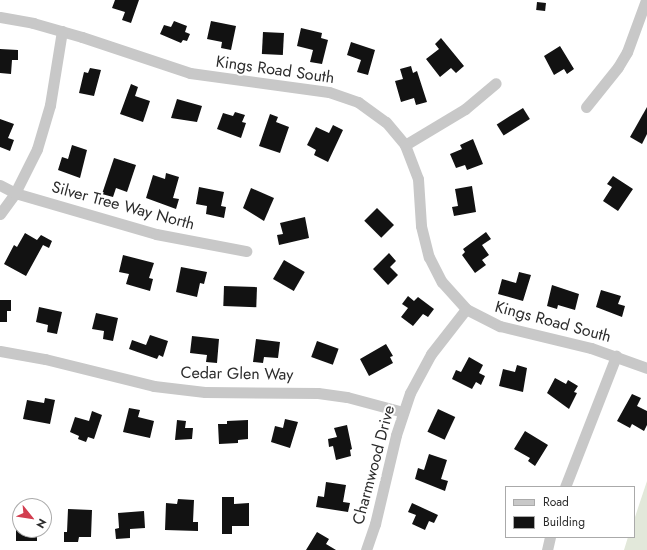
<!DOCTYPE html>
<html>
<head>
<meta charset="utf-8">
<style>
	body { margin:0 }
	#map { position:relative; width:647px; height:550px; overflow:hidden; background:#fff; font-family:Jost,sans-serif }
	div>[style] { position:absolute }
	.green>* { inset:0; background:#e2e8da }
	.building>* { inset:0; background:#121212; transform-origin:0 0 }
	.minor>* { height:11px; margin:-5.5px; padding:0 5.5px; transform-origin:5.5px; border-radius:5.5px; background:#c8c8c8 }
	span { translate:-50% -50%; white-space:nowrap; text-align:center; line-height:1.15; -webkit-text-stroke:4px #fff; paint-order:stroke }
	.street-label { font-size:16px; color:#2b2b2b }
	.legend { position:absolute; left:505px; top:486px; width:130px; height:52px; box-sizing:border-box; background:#fff; border:1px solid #aaa; margin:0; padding:5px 7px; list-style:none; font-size:12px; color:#2b2b2b }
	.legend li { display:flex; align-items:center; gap:8px; height:20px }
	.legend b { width:20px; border:1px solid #aaa }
	.north { position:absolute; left:12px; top:498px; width:40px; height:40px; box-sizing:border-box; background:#fff; border:1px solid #aaa; border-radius:50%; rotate:120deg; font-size:11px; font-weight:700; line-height:16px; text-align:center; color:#2b2b2b }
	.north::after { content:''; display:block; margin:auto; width:14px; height:18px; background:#d23e50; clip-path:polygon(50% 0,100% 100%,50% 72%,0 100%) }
</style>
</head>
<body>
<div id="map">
	<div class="green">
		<div style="clip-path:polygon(647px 481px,647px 550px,624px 550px,628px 537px,634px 537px,634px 520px)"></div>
	</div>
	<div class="building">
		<div style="clip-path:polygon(115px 0,139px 0,131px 23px,122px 20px,125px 12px,112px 8px)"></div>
		<div style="left:537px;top:2px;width:9px;height:8px;rotate:6deg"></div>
		<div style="clip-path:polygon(174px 21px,187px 26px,185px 32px,190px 34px,187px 41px,183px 40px,181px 43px,160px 34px,164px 25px,171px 27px)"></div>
		<div style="clip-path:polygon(211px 21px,236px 26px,231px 50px,221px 48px,222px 42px,207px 39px)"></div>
		<div style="clip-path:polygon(301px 28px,322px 33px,321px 38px,328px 40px,322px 64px,310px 62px,313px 50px,297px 46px)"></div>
		<div style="left:263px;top:32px;width:21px;height:22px;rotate:3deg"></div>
		<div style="clip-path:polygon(441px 38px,464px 66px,456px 73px,451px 68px,440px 77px,426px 59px,439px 49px,435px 44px)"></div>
		<div style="clip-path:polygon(351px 42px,375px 50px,368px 75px,357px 72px,361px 60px,347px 55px)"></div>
		<div style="clip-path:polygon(560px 46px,574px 69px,567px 74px,564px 69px,554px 75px,544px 56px)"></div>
		<div style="clip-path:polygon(0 49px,18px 50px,18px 60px,12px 60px,11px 74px,0 73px)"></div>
		<div style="clip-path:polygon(411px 66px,413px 73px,417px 71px,427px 102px,416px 105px,414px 98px,401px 102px,395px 81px,403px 79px,400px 69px)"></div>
		<div style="clip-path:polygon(90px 68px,101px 70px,94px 96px,79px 93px,84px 72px,88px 73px)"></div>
		<div style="clip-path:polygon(131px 84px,138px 87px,135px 96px,150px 101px,143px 122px,120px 114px)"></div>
		<div style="clip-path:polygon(177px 99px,202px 106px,197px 122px,171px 118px)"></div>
		<div style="clip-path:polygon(647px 107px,647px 134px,642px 144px,630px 137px)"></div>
		<div style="left:523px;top:108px;width:13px;height:31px;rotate:58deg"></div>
		<div style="clip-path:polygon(235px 112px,245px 115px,242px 122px,246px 123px,241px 138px,217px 129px,223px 113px,233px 116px)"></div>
		<div style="clip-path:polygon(270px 114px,278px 117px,276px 122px,289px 127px,280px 153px,259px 146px)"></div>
		<div style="clip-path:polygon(0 119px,14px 124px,8px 138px,14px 140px,10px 151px,0 147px)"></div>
		<div style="clip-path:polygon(333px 125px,343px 130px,328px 162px,314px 155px,316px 150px,307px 145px,316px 127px,329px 133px)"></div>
		<div style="clip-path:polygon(473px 139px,483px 164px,467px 170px,465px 165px,456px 168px,450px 154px,462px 149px,460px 145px)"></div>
		<div style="clip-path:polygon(72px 145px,87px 150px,80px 178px,58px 170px,62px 157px,68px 159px)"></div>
		<div style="clip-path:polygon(114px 158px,136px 165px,127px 192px,116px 188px,113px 197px,102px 194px)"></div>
		<div style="clip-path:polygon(166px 173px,179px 177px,173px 198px,179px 199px,176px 209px,146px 198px,153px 175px,165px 179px)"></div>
		<div style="clip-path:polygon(613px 176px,633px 189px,618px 211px,603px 201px,612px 187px,607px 184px)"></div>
		<div style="clip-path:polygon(472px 186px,476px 212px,454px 216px,452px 207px,458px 206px,455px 189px)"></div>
		<div style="clip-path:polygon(199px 187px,224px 192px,221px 206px,226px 207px,224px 218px,206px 214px,207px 206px,196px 204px)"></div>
		<div style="clip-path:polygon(251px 188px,274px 198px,264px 221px,243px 208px)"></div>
		<div style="left:377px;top:208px;width:24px;height:18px;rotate:45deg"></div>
		<div style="clip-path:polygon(305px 217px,309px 238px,279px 245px,277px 235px,283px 234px,280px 223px)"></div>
		<div style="clip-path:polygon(486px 232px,491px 239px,482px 245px,489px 255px,482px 260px,486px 265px,475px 273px,462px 255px,465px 252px,463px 249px)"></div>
		<div style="clip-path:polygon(25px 233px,37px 240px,41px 235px,52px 241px,49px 248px,43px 245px,26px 276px,4px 264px,14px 245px,17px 247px)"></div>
		<div style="clip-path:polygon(389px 253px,396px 261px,390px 267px,398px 275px,388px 285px,373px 269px)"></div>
		<div style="clip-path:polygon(123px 255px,154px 263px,149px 278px,153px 279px,150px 291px,126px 284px,129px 274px,119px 272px)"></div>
		<div style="left:284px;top:260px;width:24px;height:22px;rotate:30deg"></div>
		<div style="clip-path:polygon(181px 267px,207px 272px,204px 284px,200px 283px,197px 297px,176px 292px)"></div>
		<div style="clip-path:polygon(519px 272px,531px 275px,523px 301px,498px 294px,502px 279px,516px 283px)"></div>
		<div style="clip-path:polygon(552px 285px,579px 294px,575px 310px,558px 305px,557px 309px,547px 306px)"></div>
		<div style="left:224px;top:286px;width:33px;height:20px;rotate:2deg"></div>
		<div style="clip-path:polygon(601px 290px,621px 296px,618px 304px,625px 306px,622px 317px,596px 307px)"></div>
		<div style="clip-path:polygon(408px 296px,414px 301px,418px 297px,434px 309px,428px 317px,423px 314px,413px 326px,401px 317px,408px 308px,402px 304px)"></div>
		<div style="clip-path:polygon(0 300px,11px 300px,11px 311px,7px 311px,7px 322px,0 322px)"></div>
		<div style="clip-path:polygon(39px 307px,62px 312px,57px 334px,47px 332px,48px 325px,36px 322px)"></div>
		<div style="clip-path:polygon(96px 313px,118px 318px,113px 341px,103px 339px,104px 331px,92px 329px)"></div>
		<div style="clip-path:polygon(150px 335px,168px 341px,163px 357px,159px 355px,157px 359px,129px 349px,132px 340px,146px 345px)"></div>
		<div style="clip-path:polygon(192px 336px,219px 339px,217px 363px,206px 362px,207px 355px,190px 353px)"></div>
		<div style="clip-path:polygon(256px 339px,280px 342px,278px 358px,264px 357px,263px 363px,253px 362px)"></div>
		<div style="left:317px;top:341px;width:23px;height:17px;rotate:20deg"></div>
		<div style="clip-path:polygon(386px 344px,393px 356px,390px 357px,393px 363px,369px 376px,360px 359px)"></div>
		<div style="clip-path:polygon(469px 357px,483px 365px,479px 373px,485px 376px,481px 385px,476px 382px,472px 389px,452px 379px,456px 370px,461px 372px)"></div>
		<div style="clip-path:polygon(517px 365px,527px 368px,523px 392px,499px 386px,503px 369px,515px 372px)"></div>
		<div style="clip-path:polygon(555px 378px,566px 384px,568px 380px,578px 386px,574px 392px,577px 393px,569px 409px,547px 393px)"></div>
		<div style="clip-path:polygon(632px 394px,641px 398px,637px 406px,647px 411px,647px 425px,644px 431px,632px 424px,630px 428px,617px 421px)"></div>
		<div style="clip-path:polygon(45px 398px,55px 400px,50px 424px,23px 419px,27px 400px,44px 403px)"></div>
		<div style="clip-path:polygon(129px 408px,140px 410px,138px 417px,154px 421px,150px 438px,123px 432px)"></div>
		<div style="left:438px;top:409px;width:19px;height:25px;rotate:25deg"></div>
		<div style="clip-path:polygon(92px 411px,102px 415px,94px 439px,88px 437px,86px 442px,78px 439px,79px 436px,70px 432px,75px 417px,89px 421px)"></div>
		<div style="clip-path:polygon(285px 419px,298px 422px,290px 448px,271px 442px,275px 426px,283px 428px)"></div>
		<div style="clip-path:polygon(177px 420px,186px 421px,185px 428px,193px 428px,192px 439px,175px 440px)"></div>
		<div style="clip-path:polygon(248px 420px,248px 439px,238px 440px,238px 443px,219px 444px,218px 424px,227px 424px,227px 421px)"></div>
		<div style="clip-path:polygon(347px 425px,352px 449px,350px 450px,351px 456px,336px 460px,333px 446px,329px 447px,328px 439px,337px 437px,334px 428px)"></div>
		<div style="clip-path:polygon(525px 431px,548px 445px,535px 466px,528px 461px,530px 458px,514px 449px)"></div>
		<div style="clip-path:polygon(429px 454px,447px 460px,441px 479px,448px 481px,445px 491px,415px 479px,418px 468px,424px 470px)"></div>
		<div style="clip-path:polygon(326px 482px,346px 485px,343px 502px,350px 503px,348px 512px,316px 507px,318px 496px,324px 497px)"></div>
		<div style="clip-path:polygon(222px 497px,234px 497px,234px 504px,249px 503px,249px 526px,232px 526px,232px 534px,222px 534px)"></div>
		<div style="clip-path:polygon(178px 499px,194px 500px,193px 522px,198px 522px,198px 531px,165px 530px,166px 503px,177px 504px)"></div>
		<div style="clip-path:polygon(412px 503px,438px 515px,434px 523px,429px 521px,425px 530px,412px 524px,416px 515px,408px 512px)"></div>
		<div style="clip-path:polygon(68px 509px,92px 510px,91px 537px,79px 537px,78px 542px,64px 542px,64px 532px,67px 532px)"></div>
		<div style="clip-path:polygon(144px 511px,145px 528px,130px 529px,130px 538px,116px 539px,115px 529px,119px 528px,118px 513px)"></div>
		<div style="left:16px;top:530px;width:21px;height:11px"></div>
		<div style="clip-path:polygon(317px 532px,329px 539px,326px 544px,336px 550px,306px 550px)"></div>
	</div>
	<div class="minor">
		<div style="left:0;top:17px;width:34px;rotate:10deg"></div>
		<div style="left:33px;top:23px;width:51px;rotate:15.9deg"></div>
		<div style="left:82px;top:37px;width:114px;rotate:18.4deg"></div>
		<div style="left:190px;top:73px;width:140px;rotate:7.8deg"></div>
		<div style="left:329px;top:92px;width:31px;rotate:19deg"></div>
		<div style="left:358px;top:102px;width:34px;rotate:36deg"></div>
		<div style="left:386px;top:122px;width:30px;rotate:50deg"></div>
		<div style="left:405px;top:145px;width:36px;rotate:69deg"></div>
		<div style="left:418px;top:179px;width:47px;rotate:86.3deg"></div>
		<div style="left:421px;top:226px;width:32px;rotate:76deg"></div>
		<div style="left:429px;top:257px;width:28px;rotate:63deg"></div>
		<div style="left:442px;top:282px;width:36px;rotate:48deg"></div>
		<div style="left:466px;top:309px;width:38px;rotate:27deg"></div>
		<div style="left:500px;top:326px;width:94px;rotate:13.6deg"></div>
		<div style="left:591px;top:348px;width:59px;rotate:19.7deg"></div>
		<div style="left:586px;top:107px;width:51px;rotate:-51.3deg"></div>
		<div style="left:618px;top:67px;width:17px;rotate:-59deg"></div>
		<div style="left:627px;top:52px;width:55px;rotate:-69.9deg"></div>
		<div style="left:405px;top:145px;width:70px;rotate:-31deg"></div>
		<div style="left:465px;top:109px;width:40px;rotate:-40deg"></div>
		<div style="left:0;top:185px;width:17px;rotate:28deg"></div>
		<div style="left:15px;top:193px;width:147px;rotate:16.2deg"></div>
		<div style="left:156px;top:234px;width:92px;rotate:10.7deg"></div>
		<div style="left:0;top:214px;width:26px;rotate:-54deg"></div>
		<div style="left:15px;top:193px;width:49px;rotate:-63.4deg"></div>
		<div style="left:37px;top:149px;width:46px;rotate:-73.5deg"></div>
		<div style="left:50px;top:105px;width:75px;rotate:-80.8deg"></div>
		<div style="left:0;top:351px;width:46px;rotate:10.1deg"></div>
		<div style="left:45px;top:359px;width:112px;rotate:13.9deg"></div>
		<div style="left:154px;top:386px;width:51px;rotate:6.7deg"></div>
		<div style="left:205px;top:392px;width:113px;rotate:0.5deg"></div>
		<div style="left:318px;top:393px;width:29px;rotate:8deg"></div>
		<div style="left:347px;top:397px;width:58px;rotate:15deg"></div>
		<div style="left:565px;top:487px;width:141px;rotate:-68.7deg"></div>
		<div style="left:366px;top:550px;width:28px;rotate:-71deg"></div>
		<div style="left:375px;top:524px;width:91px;rotate:-76.7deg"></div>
		<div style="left:396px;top:435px;width:44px;rotate:-71.6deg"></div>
		<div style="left:410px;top:393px;width:44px;rotate:-61.7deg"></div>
		<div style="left:431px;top:354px;width:57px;rotate:-52.1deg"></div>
		<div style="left:547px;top:550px;width:13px;rotate:-77deg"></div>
	</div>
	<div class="street-label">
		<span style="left:275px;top:70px;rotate:8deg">Kings Road South</span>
		<span style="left:123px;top:206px;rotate:15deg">Silver Tree Way North</span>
		<span style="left:553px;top:322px;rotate:15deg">Kings Road South</span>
		<span style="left:237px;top:374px;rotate:1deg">Cedar Glen Way</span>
		<span style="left:374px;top:465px;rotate:-75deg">Charmwood Drive</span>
	</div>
	<ul class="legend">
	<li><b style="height:5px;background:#c8c8c8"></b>Road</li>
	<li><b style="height:11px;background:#121212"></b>Building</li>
	</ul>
	<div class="north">N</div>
</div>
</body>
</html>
